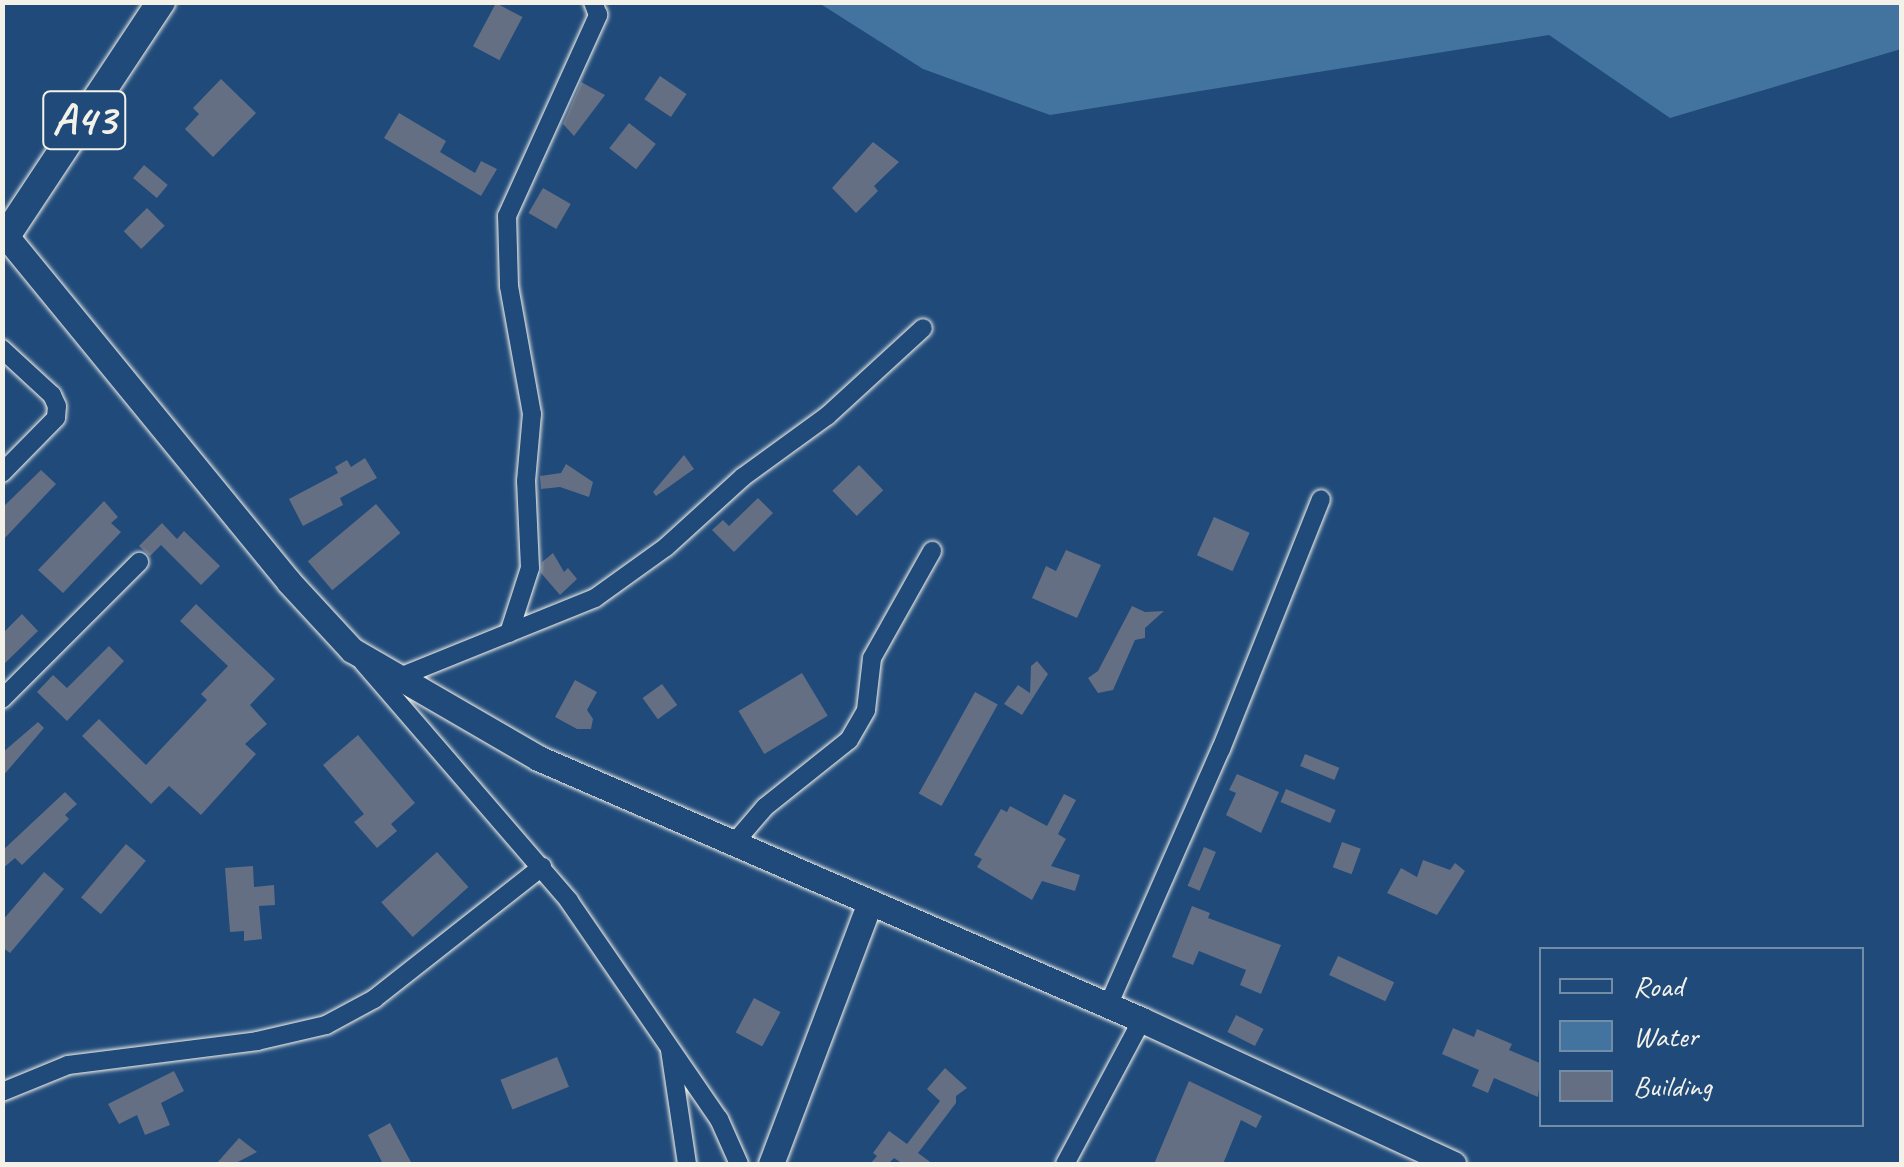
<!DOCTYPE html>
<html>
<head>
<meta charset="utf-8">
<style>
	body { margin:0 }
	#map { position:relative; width:1904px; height:1167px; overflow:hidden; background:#1f4a7a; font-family:Caveat,sans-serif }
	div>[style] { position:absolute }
	.water>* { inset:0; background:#42749f }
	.building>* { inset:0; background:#646f84; transform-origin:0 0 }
	.roads { filter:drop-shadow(0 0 2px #f4f1e8) drop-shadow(0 0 2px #f4f1e8) }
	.street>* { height:18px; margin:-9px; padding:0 9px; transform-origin:9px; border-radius:9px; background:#1f4a7a }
	.secondary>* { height:25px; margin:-12.5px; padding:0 12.5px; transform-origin:12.5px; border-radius:12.5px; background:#1f4a7a }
	.primary>* { height:28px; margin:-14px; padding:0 14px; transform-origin:14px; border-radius:14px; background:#1f4a7a }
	span { translate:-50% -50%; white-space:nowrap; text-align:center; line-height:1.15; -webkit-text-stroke:9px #1f4a7a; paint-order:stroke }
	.shield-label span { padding:2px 8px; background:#1f4a7a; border:2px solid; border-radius:8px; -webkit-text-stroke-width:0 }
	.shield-label { font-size:45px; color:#f4f1e8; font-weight:700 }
	.frame { position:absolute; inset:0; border:5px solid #f4f1e8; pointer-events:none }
	.legend { position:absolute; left:1539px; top:947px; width:325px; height:180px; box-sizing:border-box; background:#1f4a7a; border:2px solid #748da6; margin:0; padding:12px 18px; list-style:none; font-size:30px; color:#f4f1e8 }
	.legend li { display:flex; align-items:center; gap:20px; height:50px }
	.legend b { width:50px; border:2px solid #748da6 }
</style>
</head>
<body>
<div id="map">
	<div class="water">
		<div style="clip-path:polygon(1901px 2px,1901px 49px,1670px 118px,1549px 35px,1050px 115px,923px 69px,819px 3px)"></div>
	</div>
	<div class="building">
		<div style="left:496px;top:3px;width:30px;height:49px;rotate:28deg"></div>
		<div style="left:660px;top:76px;width:32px;height:28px;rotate:34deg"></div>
		<div style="clip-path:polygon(221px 79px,256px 113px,213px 157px,185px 129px,199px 114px,193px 108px)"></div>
		<div style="clip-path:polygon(581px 82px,605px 95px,574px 136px,563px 124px)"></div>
		<div style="clip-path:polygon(399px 113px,446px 141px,440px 152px,475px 173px,481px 161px,497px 169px,481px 196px,384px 138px)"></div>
		<div style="left:629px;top:123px;width:34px;height:32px;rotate:38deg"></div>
		<div style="clip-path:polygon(873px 142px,899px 162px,874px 186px,878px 191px,856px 213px,832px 188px)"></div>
		<div style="left:144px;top:165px;width:31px;height:17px;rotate:40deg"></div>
		<div style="left:543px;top:188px;width:32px;height:29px;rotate:30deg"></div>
		<div style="left:147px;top:208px;width:25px;height:33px;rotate:45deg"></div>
		<div style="clip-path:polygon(684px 455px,694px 469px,656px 496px,653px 492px)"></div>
		<div style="clip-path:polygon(365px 458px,377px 478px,340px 498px,343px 505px,303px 526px,289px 499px,338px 473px,335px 467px,347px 460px,351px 467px)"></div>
		<div style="clip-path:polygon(566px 464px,593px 482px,589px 497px,560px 487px,541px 489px,540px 476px,561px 473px)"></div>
		<div style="left:859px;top:465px;width:35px;height:37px;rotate:46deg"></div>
		<div style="clip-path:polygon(41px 470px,56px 484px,2px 541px,2px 508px)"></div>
		<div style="clip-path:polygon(758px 498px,773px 513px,734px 552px,712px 530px,723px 520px,729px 526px)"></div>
		<div style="clip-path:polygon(104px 501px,118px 517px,111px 523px,121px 532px,63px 593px,38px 570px)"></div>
		<div style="left:376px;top:504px;width:38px;height:89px;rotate:50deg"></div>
		<div style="left:1214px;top:517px;width:39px;height:42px;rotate:24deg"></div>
		<div style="clip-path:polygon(162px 523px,177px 539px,184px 531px,220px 566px,201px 585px,161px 545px,150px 556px,139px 546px)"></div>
		<div style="clip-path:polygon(1066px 550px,1101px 565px,1077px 618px,1032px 598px,1046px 566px,1056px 571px)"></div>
		<div style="clip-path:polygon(553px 553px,564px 572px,568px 568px,577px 579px,560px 595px,541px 573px,542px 562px)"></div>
		<div style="clip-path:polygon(196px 604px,275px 679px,250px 705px,267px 724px,245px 744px,256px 754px,201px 815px,169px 786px,151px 804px,82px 736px,99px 719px,146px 765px,207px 700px,201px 694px,228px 666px,180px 621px)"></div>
		<div style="clip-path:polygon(1132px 606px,1145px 612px,1164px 611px,1145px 628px,1145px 638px,1135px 640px,1113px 690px,1098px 693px,1088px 678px,1098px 671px)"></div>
		<div style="clip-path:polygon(22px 614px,38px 631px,2px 666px,2px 634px)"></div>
		<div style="clip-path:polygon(109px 646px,124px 661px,67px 721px,37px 692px,53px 675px,67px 688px)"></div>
		<div style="clip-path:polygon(1037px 661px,1048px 674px,1022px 715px,1004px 704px,1018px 685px,1030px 693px,1031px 666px)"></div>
		<div style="left:802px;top:673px;width:50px;height:74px;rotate:59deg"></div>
		<div style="clip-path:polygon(575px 680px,597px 692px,587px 710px,593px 719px,591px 729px,577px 729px,555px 717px)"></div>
		<div style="left:662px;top:684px;width:26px;height:24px;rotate:54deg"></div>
		<div style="left:975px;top:692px;width:26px;height:116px;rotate:29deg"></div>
		<div style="clip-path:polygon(38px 722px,44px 728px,2px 777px,2px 753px)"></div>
		<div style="clip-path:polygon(358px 735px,415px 803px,391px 824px,397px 831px,377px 848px,354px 822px,364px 814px,323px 765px)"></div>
		<div style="left:1305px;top:754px;width:37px;height:13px;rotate:22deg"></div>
		<div style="clip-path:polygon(1237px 774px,1279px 792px,1261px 833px,1226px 815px,1236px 793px,1229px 790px)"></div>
		<div style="left:1286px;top:789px;width:54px;height:14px;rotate:23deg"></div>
		<div style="clip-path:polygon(65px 792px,77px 804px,65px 815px,69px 819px,22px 865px,15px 858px,2px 869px,2px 851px)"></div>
		<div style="clip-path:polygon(1064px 794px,1076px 800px,1058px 834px,1066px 839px,1051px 866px,1080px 875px,1075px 891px,1042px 881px,1032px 900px,977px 867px,982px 859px,974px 855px,1001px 809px,1007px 812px,1010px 806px,1047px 826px)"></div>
		<div style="left:1342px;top:842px;width:20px;height:27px;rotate:20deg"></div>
		<div style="left:126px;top:844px;width:26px;height:70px;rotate:40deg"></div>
		<div style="left:1204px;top:847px;width:13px;height:42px;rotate:23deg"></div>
		<div style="left:437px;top:852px;width:47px;height:75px;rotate:48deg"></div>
		<div style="clip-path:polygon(1423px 860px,1450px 870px,1455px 863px,1465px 871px,1437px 915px,1387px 893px,1401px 868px,1417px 877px)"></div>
		<div style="clip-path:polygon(253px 866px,254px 887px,274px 885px,275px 905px,259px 906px,262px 939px,244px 941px,244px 931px,230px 932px,225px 868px)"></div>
		<div style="clip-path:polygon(44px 872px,64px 889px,10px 953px,2px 947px,2px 921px)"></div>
		<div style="clip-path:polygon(1192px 906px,1210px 913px,1208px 918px,1281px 945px,1261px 994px,1240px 985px,1246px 970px,1199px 951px,1193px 965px,1172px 957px)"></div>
		<div style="left:1338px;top:956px;width:62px;height:21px;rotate:25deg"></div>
		<div style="left:754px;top:998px;width:30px;height:39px;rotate:28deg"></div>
		<div style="left:1236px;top:1015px;width:31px;height:19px;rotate:27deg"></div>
		<div style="clip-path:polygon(1453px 1028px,1474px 1037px,1477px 1029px,1512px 1044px,1509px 1050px,1542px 1064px,1538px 1097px,1494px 1078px,1488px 1093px,1472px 1086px,1479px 1070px,1442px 1054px)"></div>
		<div style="left:557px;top:1057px;width:32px;height:61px;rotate:68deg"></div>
		<div style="clip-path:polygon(945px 1068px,967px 1088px,956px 1096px,956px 1103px,918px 1153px,933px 1164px,903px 1164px,894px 1158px,888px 1164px,870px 1164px,877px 1156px,873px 1153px,889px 1131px,907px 1144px,940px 1101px,927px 1089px)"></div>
		<div style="clip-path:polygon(174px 1071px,184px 1091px,161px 1103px,170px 1125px,145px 1135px,137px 1115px,119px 1124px,108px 1104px)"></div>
		<div style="clip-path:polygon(1189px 1081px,1262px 1116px,1256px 1128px,1241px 1120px,1223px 1164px,1154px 1164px)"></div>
		<div style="clip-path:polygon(390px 1123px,412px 1164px,383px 1164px,368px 1135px)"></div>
		<div style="clip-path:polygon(239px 1138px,257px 1152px,234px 1164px,216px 1164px)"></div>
	</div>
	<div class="roads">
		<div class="street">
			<div style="left:2px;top:349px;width:68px;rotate:42.6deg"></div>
			<div style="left:52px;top:395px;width:12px;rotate:66deg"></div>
			<div style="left:57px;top:406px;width:12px;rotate:95deg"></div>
			<div style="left:56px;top:418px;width:77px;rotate:134.5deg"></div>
			<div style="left:509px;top:633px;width:68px;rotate:-72.1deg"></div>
			<div style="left:530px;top:568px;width:87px;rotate:-92.6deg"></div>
			<div style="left:526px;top:481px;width:67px;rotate:-84.9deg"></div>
			<div style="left:532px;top:414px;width:130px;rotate:-100.2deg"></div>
			<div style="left:509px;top:286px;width:70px;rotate:-91.6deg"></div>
			<div style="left:507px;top:216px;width:221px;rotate:-65.6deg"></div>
			<div style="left:598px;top:15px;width:14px;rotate:-111deg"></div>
			<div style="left:363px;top:662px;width:316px;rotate:49.2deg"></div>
			<div style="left:569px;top:901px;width:265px;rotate:55.5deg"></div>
			<div style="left:719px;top:1119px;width:49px;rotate:66deg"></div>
			<div style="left:397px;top:678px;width:214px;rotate:-22deg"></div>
			<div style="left:595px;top:598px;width:87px;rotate:-35.7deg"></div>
			<div style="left:666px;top:547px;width:104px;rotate:-42.3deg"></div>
			<div style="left:743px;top:477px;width:104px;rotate:-36deg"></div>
			<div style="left:827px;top:416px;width:130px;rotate:-42.5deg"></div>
			<div style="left:2px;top:699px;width:194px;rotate:-45deg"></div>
			<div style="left:735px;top:842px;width:46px;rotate:-49.4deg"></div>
			<div style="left:765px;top:807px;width:107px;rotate:-38.6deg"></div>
			<div style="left:849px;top:740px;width:34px;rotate:-60deg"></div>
			<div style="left:866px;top:710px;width:52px;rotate:-83.4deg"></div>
			<div style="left:872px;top:658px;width:123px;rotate:-60.7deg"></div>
			<div style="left:1108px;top:1006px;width:281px;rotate:-66.3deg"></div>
			<div style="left:1221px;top:749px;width:269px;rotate:-68.2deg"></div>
			<div style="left:670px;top:1050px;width:115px;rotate:81.5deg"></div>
			<div style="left:2px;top:1092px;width:71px;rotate:-22.2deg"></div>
			<div style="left:68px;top:1065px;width:191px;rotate:-7.2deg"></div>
			<div style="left:257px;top:1041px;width:71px;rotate:-13.1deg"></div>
			<div style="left:326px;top:1025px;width:55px;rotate:-28.4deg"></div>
			<div style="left:374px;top:999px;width:214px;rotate:-38.2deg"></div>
			<div style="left:1065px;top:1164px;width:163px;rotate:-61.9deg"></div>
		</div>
		<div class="secondary">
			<div style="left:6px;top:236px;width:447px;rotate:50.7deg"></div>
			<div style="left:289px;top:582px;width:93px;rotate:47.2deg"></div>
			<div style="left:352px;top:650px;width:215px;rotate:30.1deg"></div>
			<div style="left:538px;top:758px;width:658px;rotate:23.45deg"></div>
			<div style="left:1142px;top:1020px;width:343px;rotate:24.8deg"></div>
			<div style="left:771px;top:1164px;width:277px;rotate:-69.3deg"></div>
		</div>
		<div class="primary">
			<div style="left:2px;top:233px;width:5px;rotate:37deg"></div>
			<div style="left:6px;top:236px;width:281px;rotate:-56.5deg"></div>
		</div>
	</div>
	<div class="shield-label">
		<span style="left:84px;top:120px">A43</span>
	</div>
	<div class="frame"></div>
	<ul class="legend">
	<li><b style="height:12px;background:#1f4a7a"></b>Road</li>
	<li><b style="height:28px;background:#42749f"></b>Water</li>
	<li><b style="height:28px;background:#646f84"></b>Building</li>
	</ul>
</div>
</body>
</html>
